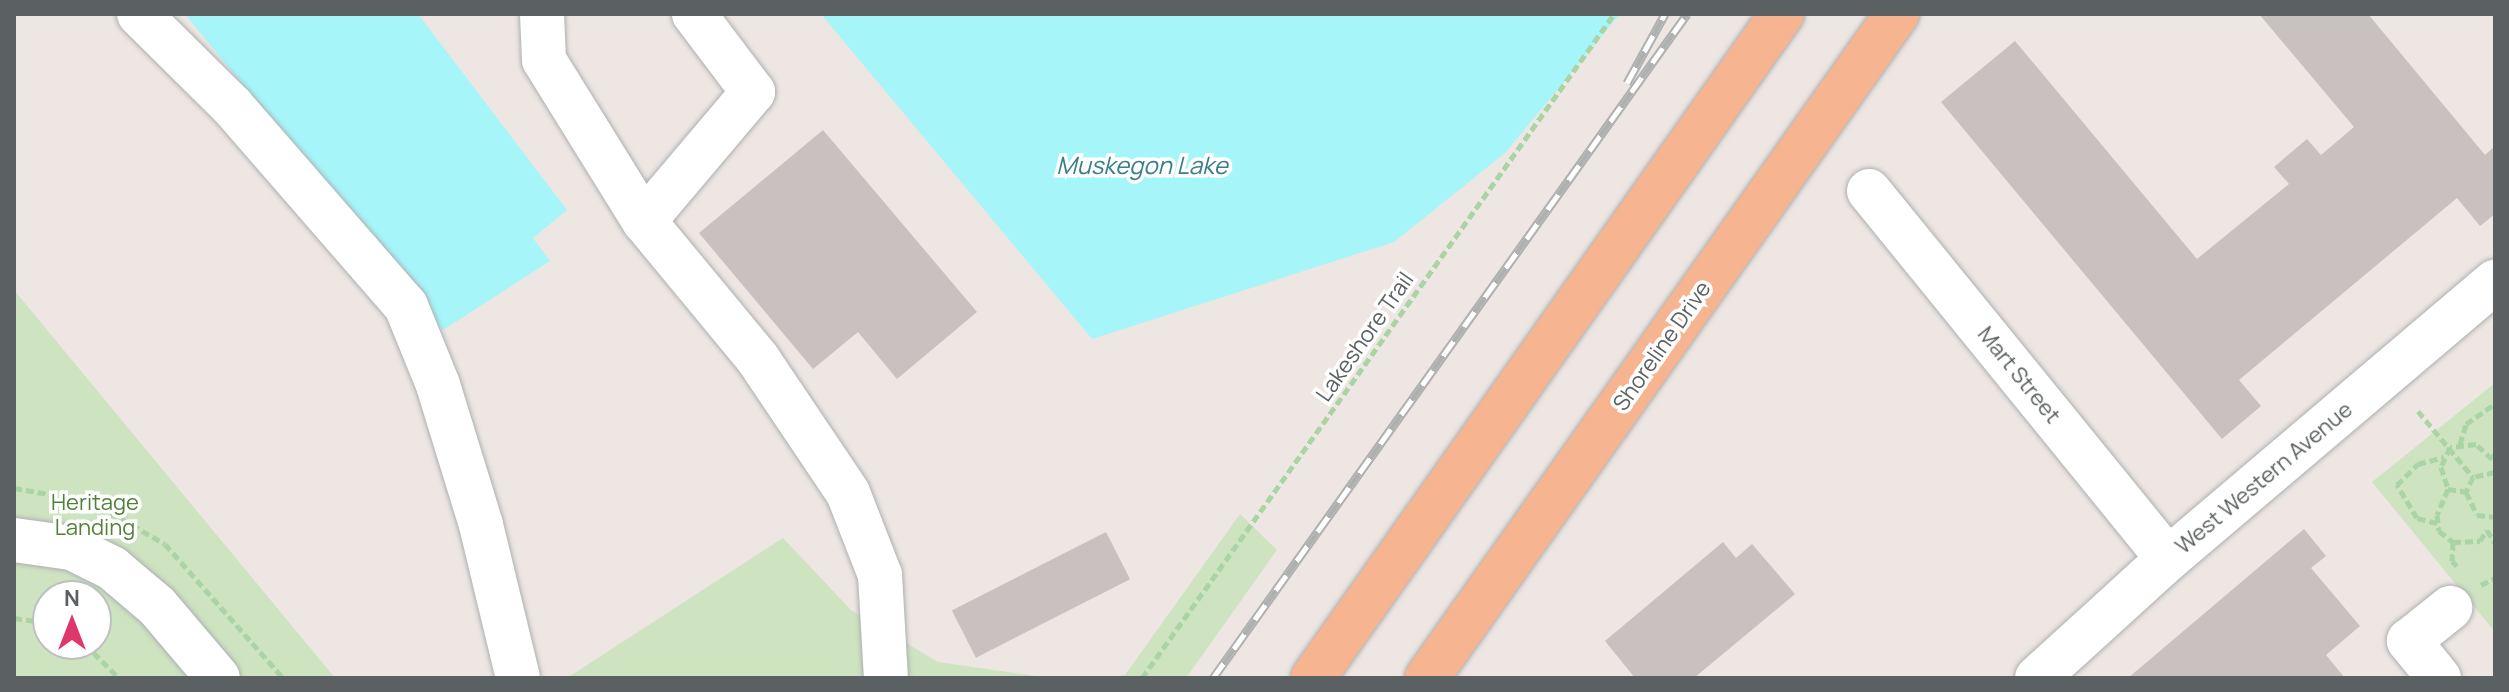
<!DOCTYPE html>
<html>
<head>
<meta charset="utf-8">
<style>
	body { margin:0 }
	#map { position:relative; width:2509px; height:692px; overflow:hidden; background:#ede6e2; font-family:Manrope,sans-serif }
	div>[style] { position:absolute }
	.green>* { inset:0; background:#cee3c0 }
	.water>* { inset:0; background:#a6f5f9 }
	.building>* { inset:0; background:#c8c1c0; transform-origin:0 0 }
	.path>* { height:5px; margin-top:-2.5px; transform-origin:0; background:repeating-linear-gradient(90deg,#aad4a4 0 8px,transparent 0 12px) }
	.roads { filter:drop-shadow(0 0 2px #acb0b2) drop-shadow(0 0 2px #acb0b2) }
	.minor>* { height:44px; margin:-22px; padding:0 22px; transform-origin:22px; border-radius:22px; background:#fff }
	.highway>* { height:44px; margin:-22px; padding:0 22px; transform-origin:22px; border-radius:22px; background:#f6b590 }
	.rail>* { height:9px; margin-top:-4.5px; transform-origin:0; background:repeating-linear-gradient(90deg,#fff 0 18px,#afb0b0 0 36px); box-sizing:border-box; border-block:2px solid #afb0b0 }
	span { translate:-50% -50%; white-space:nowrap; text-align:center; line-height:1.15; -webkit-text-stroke:7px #fff; paint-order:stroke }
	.street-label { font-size:22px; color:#5b6162 }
	.park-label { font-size:22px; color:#52823a }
	.water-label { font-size:24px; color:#397e88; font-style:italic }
	.frame { position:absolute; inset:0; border:16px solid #5b6162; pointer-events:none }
	.north { position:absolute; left:32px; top:580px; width:80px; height:80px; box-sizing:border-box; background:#fff; border:2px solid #bdc0c0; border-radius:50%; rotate:0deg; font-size:22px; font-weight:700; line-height:32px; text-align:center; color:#5b6162 }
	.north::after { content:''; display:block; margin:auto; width:28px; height:36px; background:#de376a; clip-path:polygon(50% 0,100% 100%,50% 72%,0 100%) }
</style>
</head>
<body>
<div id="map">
	<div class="green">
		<div style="clip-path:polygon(evenodd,14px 290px,335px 678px,14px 678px,14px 290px,48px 596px,96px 596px,96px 644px,48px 644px,48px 596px)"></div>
		<div style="clip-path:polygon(2495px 383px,2495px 632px,2372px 482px)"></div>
		<div style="clip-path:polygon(1240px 514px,1277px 550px,1186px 678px,1107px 678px,1125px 675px)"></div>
		<div style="clip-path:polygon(783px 538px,851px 610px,938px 662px,1050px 678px,567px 678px)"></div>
	</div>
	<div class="water">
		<div style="clip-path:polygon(185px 14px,418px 14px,567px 210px,533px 238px,550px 261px,443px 330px)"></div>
		<div style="clip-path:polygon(821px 14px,1620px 14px,1505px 153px,1394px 242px,1092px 339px)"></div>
	</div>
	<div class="building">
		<div style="clip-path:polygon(2259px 14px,2368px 14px,2485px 155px,2495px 146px,2495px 214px,2480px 226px,2457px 198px,2239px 380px,2261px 406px,2222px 439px,1941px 102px,2015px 41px,2197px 259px,2289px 184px,2274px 167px,2307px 139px,2321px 155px,2354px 127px)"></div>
		<div style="clip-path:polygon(823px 130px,977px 312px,897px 379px,858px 332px,813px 369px,699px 233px)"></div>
		<div style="clip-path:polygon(2304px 529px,2326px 556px,2311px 568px,2360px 626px,2326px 655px,2345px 678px,2128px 678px)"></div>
		<div style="left:1106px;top:532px;width:53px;height:173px;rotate:63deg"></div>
		<div style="clip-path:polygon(1723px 542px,1736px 558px,1752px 544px,1795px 594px,1694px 678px,1635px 678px,1605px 641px)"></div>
	</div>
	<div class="path">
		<div style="left:2418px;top:411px;width:86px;rotate:50.2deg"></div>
		<div style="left:2460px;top:444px;width:21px;rotate:-73deg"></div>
		<div style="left:2466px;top:424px;width:35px;rotate:-35deg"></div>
		<div style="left:2495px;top:454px;width:6px;rotate:121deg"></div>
		<div style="left:2492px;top:459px;width:22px;rotate:-137deg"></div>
		<div style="left:2476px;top:444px;width:26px;rotate:173deg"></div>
		<div style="left:2450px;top:447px;width:22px;rotate:114deg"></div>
		<div style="left:2441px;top:467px;width:23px;rotate:72deg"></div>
		<div style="left:2448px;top:489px;width:28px;rotate:113deg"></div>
		<div style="left:2437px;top:515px;width:16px;rotate:83deg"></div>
		<div style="left:2439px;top:531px;width:18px;rotate:38deg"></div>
		<div style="left:2453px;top:542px;width:27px;rotate:-2deg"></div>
		<div style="left:2480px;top:541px;width:13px;rotate:-58deg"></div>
		<div style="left:2487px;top:530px;width:15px;rotate:58deg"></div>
		<div style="left:2495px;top:472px;width:23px;rotate:167deg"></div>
		<div style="left:2473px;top:477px;width:17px;rotate:115deg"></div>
		<div style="left:2466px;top:492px;width:25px;rotate:64deg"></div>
		<div style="left:2477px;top:515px;width:18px;rotate:6deg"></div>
		<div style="left:14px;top:488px;width:77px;rotate:9.7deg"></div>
		<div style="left:90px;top:501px;width:86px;rotate:29.8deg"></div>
		<div style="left:165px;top:544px;width:179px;rotate:48.6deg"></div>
		<div style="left:2448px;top:489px;width:18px;rotate:9deg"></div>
		<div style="left:2437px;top:523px;width:21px;rotate:-166deg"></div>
		<div style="left:2417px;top:518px;width:39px;rotate:-121deg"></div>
		<div style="left:2397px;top:485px;width:30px;rotate:-45deg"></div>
		<div style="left:2418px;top:464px;width:27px;rotate:-15deg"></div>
		<div style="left:2453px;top:542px;width:19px;rotate:93deg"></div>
		<div style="left:2452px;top:561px;width:7px;rotate:45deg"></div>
		<div style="left:2481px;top:585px;width:16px;rotate:-27deg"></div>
		<div style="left:14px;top:618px;width:34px;rotate:8deg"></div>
		<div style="left:85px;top:644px;width:48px;rotate:45deg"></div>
		<div style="left:1142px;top:678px;width:815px;rotate:-54.59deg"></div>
	</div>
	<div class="roads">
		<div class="minor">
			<div style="left:139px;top:14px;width:131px;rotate:44.7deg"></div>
			<div style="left:232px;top:106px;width:265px;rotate:49deg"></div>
			<div style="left:406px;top:306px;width:85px;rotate:67.9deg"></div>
			<div style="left:438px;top:385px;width:146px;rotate:72.9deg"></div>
			<div style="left:481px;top:525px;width:157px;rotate:76.4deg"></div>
			<div style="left:542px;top:14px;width:46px;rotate:87.5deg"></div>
			<div style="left:544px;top:60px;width:190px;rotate:58.2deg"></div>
			<div style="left:644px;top:221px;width:179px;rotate:50.4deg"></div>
			<div style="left:758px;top:359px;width:161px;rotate:56.1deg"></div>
			<div style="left:848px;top:493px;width:88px;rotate:68.7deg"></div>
			<div style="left:880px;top:575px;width:103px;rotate:86.7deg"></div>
			<div style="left:1869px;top:191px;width:474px;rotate:50.9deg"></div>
			<div style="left:644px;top:221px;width:169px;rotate:-49.8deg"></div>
			<div style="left:753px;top:92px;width:98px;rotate:-127.1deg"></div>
			<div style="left:14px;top:540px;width:59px;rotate:7.9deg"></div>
			<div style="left:72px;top:548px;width:45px;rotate:26.6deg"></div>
			<div style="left:112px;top:568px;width:59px;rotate:40.2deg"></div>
			<div style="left:157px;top:606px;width:94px;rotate:49.7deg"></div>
			<div style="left:2037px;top:678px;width:177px;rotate:-42.3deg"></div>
			<div style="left:2168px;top:559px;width:429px;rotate:-40.3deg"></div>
			<div style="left:2439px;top:678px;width:48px;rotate:-129deg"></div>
			<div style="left:2409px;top:641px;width:53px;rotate:-38.8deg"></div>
		</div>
		<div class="highway">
			<div style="left:1313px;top:678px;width:813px;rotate:-54.77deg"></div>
			<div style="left:1427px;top:678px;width:814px;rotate:-54.71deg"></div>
		</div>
	</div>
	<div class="rail">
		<div style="left:1627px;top:83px;width:79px;rotate:-61.2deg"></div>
		<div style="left:1213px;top:678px;width:816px;rotate:-54.48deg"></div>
	</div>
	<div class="street-label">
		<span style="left:1365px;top:337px;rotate:-55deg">Lakeshore Trail</span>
		<span style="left:1662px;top:346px;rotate:-55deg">Shoreline Drive</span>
		<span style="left:2019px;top:375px;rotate:51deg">Mart Street</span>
		<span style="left:2264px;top:478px;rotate:-40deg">West Western Avenue</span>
	</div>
	<div class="park-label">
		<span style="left:95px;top:515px">Heritage<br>Landing</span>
	</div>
	<div class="water-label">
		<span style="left:1142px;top:165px">Muskegon Lake</span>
	</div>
	<div class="frame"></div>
	<div class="north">N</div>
</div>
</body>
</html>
